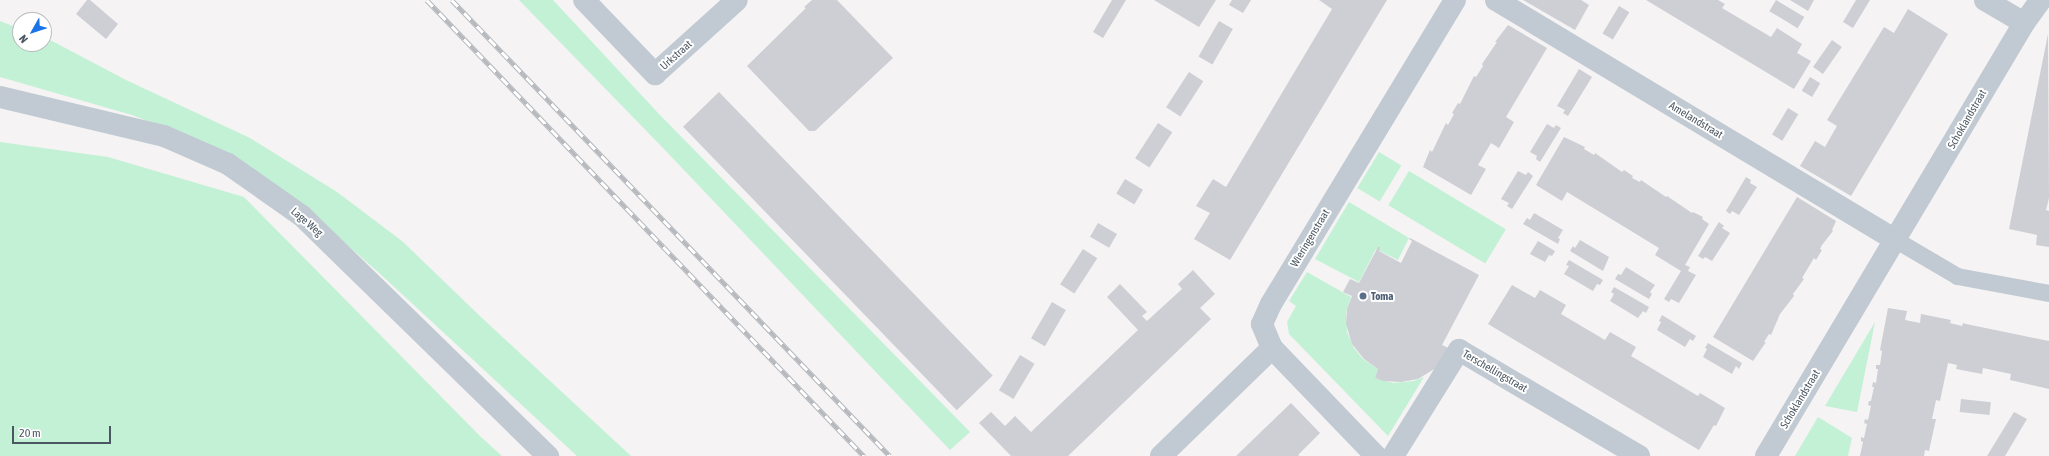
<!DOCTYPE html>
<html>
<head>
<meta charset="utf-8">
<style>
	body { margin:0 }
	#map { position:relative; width:2049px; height:456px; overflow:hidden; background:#f5f3f3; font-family:"Asap Condensed",sans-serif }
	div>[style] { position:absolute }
	.green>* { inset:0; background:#c3f1d5; transform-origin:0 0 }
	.building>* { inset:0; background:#cdcfd5; transform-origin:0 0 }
	.lane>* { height:17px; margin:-8.5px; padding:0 8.5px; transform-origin:8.5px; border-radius:8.5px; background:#c1cad2 }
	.street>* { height:22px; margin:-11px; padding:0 11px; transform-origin:11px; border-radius:11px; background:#c1cad2 }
	.rail>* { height:4.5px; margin-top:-2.25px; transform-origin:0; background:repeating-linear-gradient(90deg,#fff 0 9px,#b5b8bd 0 18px); box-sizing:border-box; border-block:1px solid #b5b8bd }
	.dots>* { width:11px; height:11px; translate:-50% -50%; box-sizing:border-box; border:2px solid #fff; border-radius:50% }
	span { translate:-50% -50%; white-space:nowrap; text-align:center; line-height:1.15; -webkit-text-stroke:4px #fff; paint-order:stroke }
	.street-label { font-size:11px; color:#4a5661 }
	.service-label { font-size:11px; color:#4e5e75; font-weight:700 }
	.left { translate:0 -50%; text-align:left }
	.north { position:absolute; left:12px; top:12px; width:40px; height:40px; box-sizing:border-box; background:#fff; border:1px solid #b7bbc0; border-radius:50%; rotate:231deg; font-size:11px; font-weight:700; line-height:16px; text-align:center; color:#4a5661 }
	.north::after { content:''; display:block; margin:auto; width:14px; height:18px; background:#1a73e8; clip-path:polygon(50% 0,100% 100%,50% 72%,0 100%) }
	.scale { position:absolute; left:12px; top:426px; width:99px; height:18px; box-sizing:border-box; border:2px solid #4a5661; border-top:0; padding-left:5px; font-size:12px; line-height:14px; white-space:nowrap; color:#4a5661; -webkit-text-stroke:3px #fff; paint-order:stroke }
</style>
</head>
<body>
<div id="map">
	<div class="green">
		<div style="clip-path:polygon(519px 0,553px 0,659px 114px,970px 432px,950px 450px,664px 149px)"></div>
		<div style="clip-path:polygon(0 21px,20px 29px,20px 44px,44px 44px,44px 38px,52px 41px,126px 80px,250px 138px,337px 192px,402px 241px,482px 318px,631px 456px,577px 456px,377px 271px,308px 211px,206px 144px,132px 115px,0 77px)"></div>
		<div style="clip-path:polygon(0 142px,108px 157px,244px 197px,481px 437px,502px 456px,0 456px)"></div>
		<div style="left:1379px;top:152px;width:26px;height:42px;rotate:31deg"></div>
		<div style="left:1409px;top:171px;width:113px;height:40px;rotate:31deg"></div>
		<div style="clip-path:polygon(1349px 202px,1409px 238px,1398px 260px,1376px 249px,1359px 282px,1315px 259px)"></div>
		<div style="clip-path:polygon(1307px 272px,1351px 297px,1346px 312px,1347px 332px,1354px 348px,1363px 359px,1378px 369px,1375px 378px,1393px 383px,1414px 381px,1424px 377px,1388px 436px,1289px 334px,1287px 322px,1296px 306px,1289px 301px)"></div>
		<div style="clip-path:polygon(1875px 322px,1857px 412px,1825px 406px)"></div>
		<div style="clip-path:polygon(1818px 417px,1852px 438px,1848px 456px,1795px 456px)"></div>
	</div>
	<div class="building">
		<div style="clip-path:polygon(87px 0,90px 0,118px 24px,106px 39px,76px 14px)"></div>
		<div style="clip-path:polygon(812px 0,837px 0,893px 58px,815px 131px,809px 131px,747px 66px,806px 8px,804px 7px)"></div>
		<div style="clip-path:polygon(1112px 0,1126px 0,1103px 38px,1093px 32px)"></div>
		<div style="clip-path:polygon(1154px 0,1216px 0,1199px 27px)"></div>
		<div style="clip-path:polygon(1232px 0,1251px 0,1243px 13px,1229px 5px)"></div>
		<div style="clip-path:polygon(1319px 0,1387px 0,1230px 260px,1194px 239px,1210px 213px,1196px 206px,1213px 179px,1226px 187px,1332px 9px)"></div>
		<div style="clip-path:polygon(1523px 0,1581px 0,1589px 5px,1575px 30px)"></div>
		<div style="clip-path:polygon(1646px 0,1718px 0,1725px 4px,1722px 8px,1771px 37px,1777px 28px,1802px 44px,1797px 53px,1811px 61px,1794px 89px)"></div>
		<div style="left:1776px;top:0;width:33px;height:13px;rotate:31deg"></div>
		<div style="clip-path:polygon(1790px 0,1814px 0,1808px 11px)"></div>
		<div style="clip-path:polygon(1856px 0,1870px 0,1853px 28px,1843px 22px)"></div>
		<div style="left:1619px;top:6px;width:12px;height:32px;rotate:31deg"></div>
		<div style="clip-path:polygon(1908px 9px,1948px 34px,1851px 196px,1800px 166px,1815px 141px,1825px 147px,1837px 126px,1827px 120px,1884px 27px,1894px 33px)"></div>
		<div style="left:1219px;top:21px;width:16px;height:41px;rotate:30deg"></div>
		<div style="clip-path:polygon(1508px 25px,1547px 48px,1506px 117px,1514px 122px,1499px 148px,1491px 143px,1478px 165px,1486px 169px,1471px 195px,1423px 167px,1430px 150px,1432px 152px,1446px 123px,1448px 125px,1454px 114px,1452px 113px,1458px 103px,1460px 104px,1474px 76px,1476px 77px,1483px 66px,1482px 64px,1497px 42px,1495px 42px)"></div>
		<div style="clip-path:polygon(2048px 34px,2049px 198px,2046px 210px,2049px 211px,2049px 247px,2036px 245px,2037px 235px,2009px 229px)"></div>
		<div style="left:1832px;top:40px;width:12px;height:33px;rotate:35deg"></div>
		<div style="clip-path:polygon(1579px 69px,1592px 77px,1568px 116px,1563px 113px,1565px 110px,1557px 106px)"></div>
		<div style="left:1189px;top:72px;width:17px;height:42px;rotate:33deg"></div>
		<div style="left:1810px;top:77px;width:12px;height:16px;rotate:31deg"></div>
		<div style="left:719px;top:92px;width:394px;height:50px;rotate:46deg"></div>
		<div style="left:1788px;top:108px;width:12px;height:31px;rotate:31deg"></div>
		<div style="left:1158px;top:123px;width:17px;height:42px;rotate:33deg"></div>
		<div style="clip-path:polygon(1547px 124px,1554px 128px,1556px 125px,1561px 128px,1540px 162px,1536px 159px,1537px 156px,1530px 152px)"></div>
		<div style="clip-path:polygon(1564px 137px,1585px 147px,1584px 149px,1594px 155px,1595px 153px,1622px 172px,1624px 170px,1633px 176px,1632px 178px,1640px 182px,1641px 180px,1666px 197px,1667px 196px,1692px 213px,1693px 212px,1703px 217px,1702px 219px,1709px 224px,1685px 265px,1690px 267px,1688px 271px,1696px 275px,1679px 303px,1671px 299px,1669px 302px,1664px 299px,1681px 271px,1655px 255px,1659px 248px,1567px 192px,1562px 201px,1536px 185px)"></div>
		<div style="clip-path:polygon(1518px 171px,1526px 175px,1528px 172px,1533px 176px,1512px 209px,1507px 206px,1509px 203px,1501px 199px)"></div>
		<div style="clip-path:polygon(1746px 177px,1751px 180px,1750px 183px,1757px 187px,1739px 215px,1732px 211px,1730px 214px,1726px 211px)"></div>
		<div style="left:1125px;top:179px;width:21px;height:17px;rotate:31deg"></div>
		<div style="clip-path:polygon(1797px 197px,1836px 221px,1832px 230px,1833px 231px,1822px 245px,1820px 249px,1822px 250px,1816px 260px,1814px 258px,1802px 278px,1804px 279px,1793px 294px,1794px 296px,1780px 314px,1771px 335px,1769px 334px,1764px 342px,1766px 342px,1753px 361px,1713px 337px)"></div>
		<div style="clip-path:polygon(1534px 213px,1563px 230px,1558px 238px,1560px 239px,1558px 244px,1523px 224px,1527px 218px,1530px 220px)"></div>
		<div style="clip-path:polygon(1719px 222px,1724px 226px,1722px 228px,1730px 233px,1712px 261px,1705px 257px,1703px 259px,1698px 256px)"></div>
		<div style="left:1098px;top:223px;width:22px;height:16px;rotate:30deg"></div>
		<div style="clip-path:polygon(1410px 238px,1479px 275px,1442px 345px,1451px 349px,1436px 368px,1418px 379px,1401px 382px,1383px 381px,1375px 378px,1378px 369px,1364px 359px,1352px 344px,1346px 324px,1347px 309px,1352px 296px,1343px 292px,1350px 279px,1359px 283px,1378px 247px,1380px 247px,1379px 251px,1401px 263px,1412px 241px,1409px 239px)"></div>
		<div style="clip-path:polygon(1580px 240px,1609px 257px,1603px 271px,1570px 251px,1573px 246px,1575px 248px)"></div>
		<div style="clip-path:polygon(1538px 241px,1555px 251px,1552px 256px,1549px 255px,1545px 262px,1530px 254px)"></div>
		<div style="left:1083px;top:249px;width:17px;height:42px;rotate:33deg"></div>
		<div style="clip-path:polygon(1569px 260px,1603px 280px,1600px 285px,1597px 284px,1593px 291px,1564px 274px,1569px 266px,1566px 265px)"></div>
		<div style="clip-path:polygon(1626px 267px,1655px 285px,1650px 292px,1652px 294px,1649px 299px,1615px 279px,1618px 274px,1621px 275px)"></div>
		<div style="clip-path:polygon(1193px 270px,1215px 294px,1200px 308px,1211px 319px,1068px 456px,1011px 456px,979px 423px,991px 412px,1005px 426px,1015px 416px,1031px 432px,1138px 330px,1107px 297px,1120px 284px,1147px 312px,1142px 316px,1147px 321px,1182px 289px,1178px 284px)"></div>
		<div style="clip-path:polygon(1512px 285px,1535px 298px,1540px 290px,1566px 305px,1561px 314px,1605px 340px,1610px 332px,1636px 347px,1631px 356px,1698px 396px,1700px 393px,1725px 408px,1716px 426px,1714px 425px,1699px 450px,1488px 324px)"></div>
		<div style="clip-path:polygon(1614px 287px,1649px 307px,1646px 313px,1643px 311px,1638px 318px,1610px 301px,1614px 294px,1611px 292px)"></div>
		<div style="left:1052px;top:302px;width:16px;height:42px;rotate:30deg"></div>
		<div style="clip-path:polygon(1888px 308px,1907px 311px,1905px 320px,1920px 323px,1921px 314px,1951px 320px,1950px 323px,1962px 326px,1963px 323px,1966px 324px,2049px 341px,2049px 389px,2010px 380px,2011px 374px,1983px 368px,1982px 374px,1956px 369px,1957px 365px,1948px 363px,1940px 401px,1936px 400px,1932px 419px,1936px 419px,1929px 451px,1925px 450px,1924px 456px,1860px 456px,1863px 442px,1861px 441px,1861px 437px,1864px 438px,1867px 424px,1864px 423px,1865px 419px,1868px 420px,1871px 406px,1868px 405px,1869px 401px,1871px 401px,1874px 387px,1872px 387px,1873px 382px,1876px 383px,1878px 369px,1876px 369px,1876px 365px,1880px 365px,1882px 351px,1880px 350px)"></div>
		<div style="clip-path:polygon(1662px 315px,1696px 336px,1693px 341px,1690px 339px,1685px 347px,1657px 330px,1661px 322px,1659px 321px)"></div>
		<div style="clip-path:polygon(1708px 343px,1742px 363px,1739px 369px,1736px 366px,1732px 374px,1703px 357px,1707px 349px,1705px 348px)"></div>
		<div style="left:1020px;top:355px;width:17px;height:41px;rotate:31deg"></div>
		<div style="left:1961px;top:399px;width:30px;height:13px;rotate:6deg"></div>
		<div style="clip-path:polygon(1291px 403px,1320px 433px,1298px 455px,1300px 456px,1236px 456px)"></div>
		<div style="clip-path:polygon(2014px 412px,2027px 419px,2005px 456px,1987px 456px)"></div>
	</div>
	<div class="lane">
		<div style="left:1896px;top:240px;width:71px;rotate:30.5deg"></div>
		<div style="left:1957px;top:276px;width:94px;rotate:10.5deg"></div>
	</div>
	<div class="street">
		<div style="left:584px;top:0;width:103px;rotate:46.2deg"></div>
		<div style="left:655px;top:74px;width:110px;rotate:-42.1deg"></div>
		<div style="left:1496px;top:0;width:466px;rotate:31deg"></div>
		<div style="left:1985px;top:0;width:45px;rotate:30.5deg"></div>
		<div style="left:0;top:97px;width:169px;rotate:13.4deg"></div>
		<div style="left:164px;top:136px;width:70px;rotate:23.6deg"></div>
		<div style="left:228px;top:164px;width:90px;rotate:35.1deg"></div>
		<div style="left:302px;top:216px;width:344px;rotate:44.3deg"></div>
		<div style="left:1272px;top:348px;width:150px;rotate:46.1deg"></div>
		<div style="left:1161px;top:456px;width:155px;rotate:-44.2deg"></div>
		<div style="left:1272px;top:348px;width:26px;rotate:-113deg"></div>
		<div style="left:1262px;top:324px;width:22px;rotate:-66deg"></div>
		<div style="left:1271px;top:304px;width:355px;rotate:-58.8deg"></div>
		<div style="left:1393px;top:456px;width:125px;rotate:-58.1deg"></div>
		<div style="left:1459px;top:350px;width:209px;rotate:30.5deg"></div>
		<div style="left:1766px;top:456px;width:504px;rotate:-59.21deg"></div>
		<div style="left:2024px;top:23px;width:29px;rotate:-54deg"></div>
	</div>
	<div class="rail">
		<div style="left:427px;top:0;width:632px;rotate:46.22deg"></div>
		<div style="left:452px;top:0;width:632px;rotate:46.15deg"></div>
	</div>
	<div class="dots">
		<div style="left:1363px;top:296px;background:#5c6f8a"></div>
	</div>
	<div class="street-label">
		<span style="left:676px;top:55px;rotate:-42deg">Urkstraat</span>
		<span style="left:1967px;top:119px;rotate:-60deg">Schoklandstraat</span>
		<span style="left:1696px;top:120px;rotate:31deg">Amelandstraat</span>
		<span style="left:307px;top:222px;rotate:41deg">Lage Weg</span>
		<span style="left:1310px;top:238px;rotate:-59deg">Wieringenstraat</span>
		<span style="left:1495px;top:371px;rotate:30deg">Terschellingstraat</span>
		<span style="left:1800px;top:399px;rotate:-59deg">Schoklandstraat</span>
	</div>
	<div class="service-label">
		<span class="left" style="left:1371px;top:296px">Toma</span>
	</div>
	<div class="north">N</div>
	<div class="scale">20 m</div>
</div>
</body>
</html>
